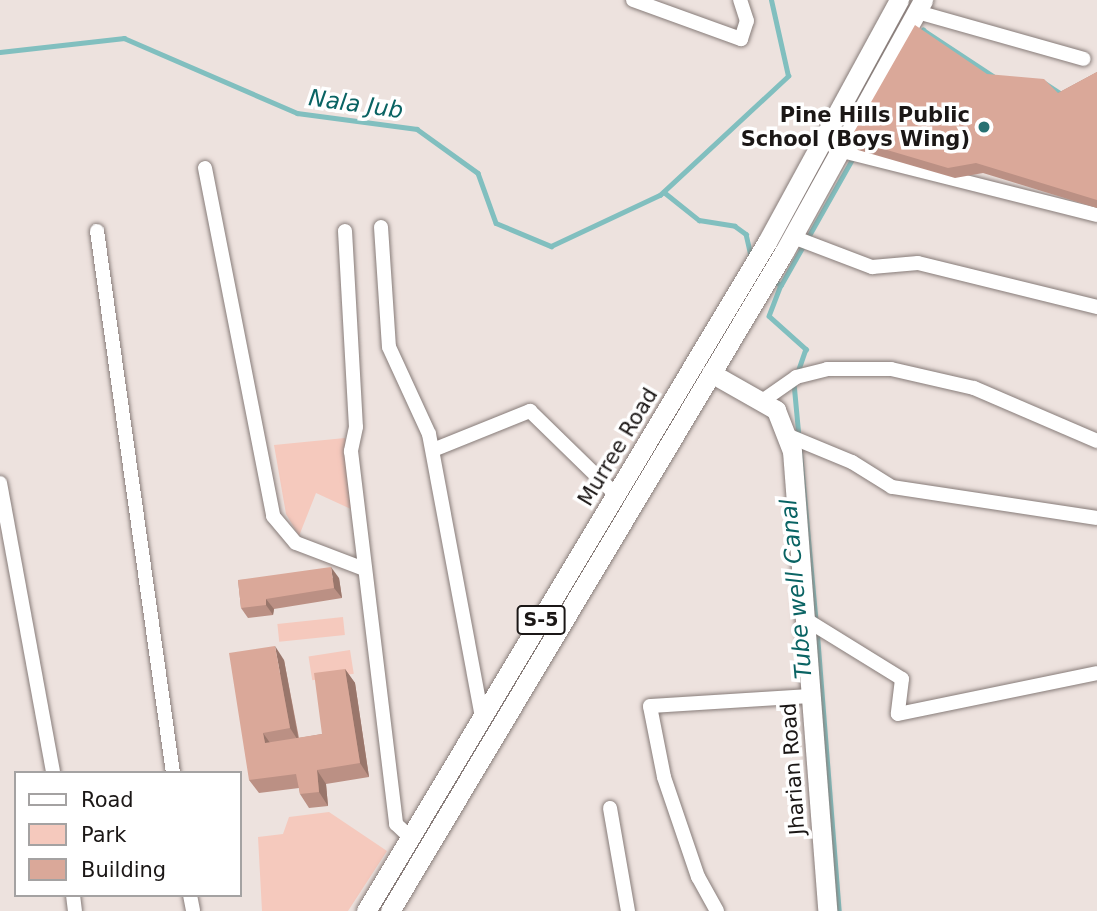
<!DOCTYPE html>
<html>
<head>
<meta charset="utf-8">
<style>
	body { margin:0 }
	#map { position:relative; width:1097px; height:911px; overflow:hidden; background:#ede2de; font-family:"DejaVu Sans",sans-serif }
	div>[style] { position:absolute }
	.green>* { inset:0; background:#f5c9bd; transform-origin:0 0 }
	.stream>* { height:4.5px; margin:-2.25px; padding:0 2.25px; transform-origin:2.25px; border-radius:2.25px; background:#81bfbf }
	.roads { filter:drop-shadow(0 0 2px #877c79) drop-shadow(0 0 2px #877c79) }
	.minor>* { height:14px; margin:-7px; padding:0 7px; transform-origin:7px; border-radius:7px; background:#fff }
	.major>* { height:19px; margin:-9.5px; padding:0 9.5px; transform-origin:9.5px; border-radius:9.5px; background:#fff }
	.wall>* { inset:0; background:#bb9084 }
	.shaded-wall>* { inset:0; background:#99766b }
	.building>* { inset:0; background:#daa899 }
	.dots>* { width:19px; height:19px; translate:-50% -50%; box-sizing:border-box; border:4px solid #fff; border-radius:50% }
	span { translate:-50% -50%; white-space:nowrap; text-align:center; line-height:1.15; -webkit-text-stroke:7px #fff; paint-order:stroke }
	.shield-label span { padding:2px 5px; background:#fff; border:2px solid; border-radius:5px; -webkit-text-stroke-width:0 }
	.shield-label { font-size:19px; color:#1b1716; font-weight:700 }
	.poi-label { font-size:21px; color:#1b1716; font-weight:700 }
	.right { translate:-100% -50%; text-align:right }
	.street-label { font-size:21px; color:#1b1716 }
	.water-label { font-size:23px; color:#096363; font-style:italic }
	.legend { position:absolute; left:14px; top:771px; width:228px; height:126px; box-sizing:border-box; background:#fff; border:2px solid #a4a2a2; margin:0; padding:9px 12px; list-style:none; font-size:21px; color:#1b1716 }
	.legend li { display:flex; align-items:center; gap:14px; height:35px }
	.legend b { width:35px; border:2px solid #a4a2a2 }
</style>
</head>
<body>
<div id="map">
	<div class="green">
		<div style="clip-path:polygon(345px 438px,353px 510px,316px 493px,299px 536px,286px 514px,274px 445px)"></div>
		<div style="left:343px;top:617px;width:18px;height:66px;rotate:84deg"></div>
		<div style="left:350px;top:650px;width:24px;height:42px;rotate:81deg"></div>
		<div style="clip-path:polygon(329px 812px,387px 851px,348px 911px,262px 911px,258px 837px,283px 834px,289px 817px)"></div>
	</div>
	<div class="stream">
		<div style="left:920px;top:35px;width:6px;rotate:-59deg"></div>
		<div style="left:923px;top:30px;width:84px;rotate:33.3deg"></div>
		<div style="left:0;top:52px;width:125px;rotate:-6.4deg"></div>
		<div style="left:124px;top:38px;width:189px;rotate:23.4deg"></div>
		<div style="left:297px;top:113px;width:121px;rotate:7.6deg"></div>
		<div style="left:417px;top:129px;width:75px;rotate:35.8deg"></div>
		<div style="left:478px;top:173px;width:53px;rotate:70.2deg"></div>
		<div style="left:496px;top:223px;width:60px;rotate:22.7deg"></div>
		<div style="left:551px;top:246px;width:120px;rotate:-25.1deg"></div>
		<div style="left:660px;top:195px;width:175px;rotate:-42.9deg"></div>
		<div style="left:788px;top:76px;width:78px;rotate:-102.6deg"></div>
		<div style="left:1043px;top:82px;width:24px;rotate:33deg"></div>
		<div style="left:664px;top:192px;width:45px;rotate:38.7deg"></div>
		<div style="left:699px;top:220px;width:36px;rotate:9deg"></div>
		<div style="left:735px;top:226px;width:14px;rotate:36deg"></div>
		<div style="left:746px;top:234px;width:23px;rotate:77deg"></div>
		<div style="left:774px;top:281px;width:8px;rotate:30deg"></div>
		<div style="left:781px;top:285px;width:148px;rotate:-60.5deg"></div>
		<div style="left:781px;top:285px;width:33px;rotate:111deg"></div>
		<div style="left:769px;top:316px;width:50px;rotate:41.7deg"></div>
		<div style="left:806px;top:349px;width:28px;rotate:109deg"></div>
		<div style="left:794px;top:383px;width:239px;rotate:84.7deg"></div>
		<div style="left:817px;top:629px;width:283px;rotate:85.5deg"></div>
	</div>
	<div class="roads">
		<div class="minor">
			<div style="left:633px;top:0;width:115px;rotate:19.9deg"></div>
			<div style="left:741px;top:39px;width:19px;rotate:-72deg"></div>
			<div style="left:747px;top:21px;width:22px;rotate:-108deg"></div>
			<div style="left:917px;top:12px;width:173px;rotate:15.7deg"></div>
			<div style="left:842px;top:151px;width:263px;rotate:14.1deg"></div>
			<div style="left:205px;top:168px;width:355px;rotate:78.9deg"></div>
			<div style="left:273px;top:516px;width:35px;rotate:50deg"></div>
			<div style="left:296px;top:543px;width:73px;rotate:20.9deg"></div>
			<div style="left:381px;top:227px;width:120px;rotate:86.2deg"></div>
			<div style="left:389px;top:347px;width:96px;rotate:65.3deg"></div>
			<div style="left:429px;top:434px;width:287px;rotate:79.4deg"></div>
			<div style="left:97px;top:231px;width:547px;rotate:82.02deg"></div>
			<div style="left:345px;top:231px;width:196px;rotate:86.8deg"></div>
			<div style="left:356px;top:427px;width:25px;rotate:102deg"></div>
			<div style="left:351px;top:451px;width:376px;rotate:83.1deg"></div>
			<div style="left:396px;top:824px;width:18px;rotate:43deg"></div>
			<div style="left:793px;top:237px;width:85px;rotate:20.8deg"></div>
			<div style="left:872px;top:267px;width:46px;rotate:-5deg"></div>
			<div style="left:918px;top:263px;width:184px;rotate:13.8deg"></div>
			<div style="left:765px;top:399px;width:38px;rotate:-35deg"></div>
			<div style="left:796px;top:377px;width:32px;rotate:-14deg"></div>
			<div style="left:827px;top:369px;width:64px"></div>
			<div style="left:891px;top:369px;width:85px;rotate:12.9deg"></div>
			<div style="left:974px;top:388px;width:134px;rotate:23.3deg"></div>
			<div style="left:789px;top:436px;width:68px;rotate:22.4deg"></div>
			<div style="left:852px;top:462px;width:47px;rotate:32deg"></div>
			<div style="left:892px;top:487px;width:207px;rotate:8.6deg"></div>
			<div style="left:433px;top:450px;width:105px;rotate:-21.9deg"></div>
			<div style="left:530px;top:411px;width:120px;rotate:44.3deg"></div>
			<div style="left:0;top:483px;width:295px;rotate:79.6deg"></div>
			<div style="left:805px;top:619px;width:114px;rotate:31.7deg"></div>
			<div style="left:902px;top:679px;width:35px;rotate:97deg"></div>
			<div style="left:898px;top:714px;width:203px;rotate:-11.6deg"></div>
			<div style="left:610px;top:808px;width:105px;rotate:80.1deg"></div>
			<div style="left:73px;top:895px;width:16px;rotate:83deg"></div>
			<div style="left:190px;top:895px;width:16px;rotate:79deg"></div>
			<div style="left:717px;top:911px;width:39px;rotate:-119deg"></div>
			<div style="left:698px;top:877px;width:106px;rotate:-108.8deg"></div>
			<div style="left:664px;top:777px;width:72px;rotate:-101.2deg"></div>
			<div style="left:650px;top:706px;width:161px;rotate:-3.6deg"></div>
		</div>
		<div class="major">
			<div style="left:711px;top:373px;width:75px;rotate:29.6deg"></div>
			<div style="left:776px;top:410px;width:44px;rotate:68.7deg"></div>
			<div style="left:792px;top:451px;width:461px;rotate:85.6deg"></div>
			<div style="left:366px;top:911px;width:780px;rotate:-59.06deg"></div>
			<div style="left:767px;top:242px;width:276px;rotate:-61.4deg"></div>
			<div style="left:390px;top:911px;width:768px;rotate:-59.13deg"></div>
			<div style="left:784px;top:252px;width:288px;rotate:-61.1deg"></div>
		</div>
	</div>
	<div class="wall">
		<div style="clip-path:polygon(1097px 72px,1097px 208px,983px 173px,955px 178px,858px 150px,850px 139px,987px 74px,1058px 93px)"></div>
		<div style="clip-path:polygon(339px 578px,342px 598px,274px 609px,273px 615px,248px 618px,241px 608px,238px 580px)"></div>
		<div style="clip-path:polygon(284px 660px,299px 738px,322px 734px,345px 669px,355px 683px,369px 777px,326px 784px,328px 806px,309px 808px,300px 794px,299px 788px,259px 793px,249px 780px)"></div>
	</div>
	<div class="shaded-wall">
		<div style="clip-path:polygon(331px 567px,339px 578px,342px 598px,334px 588px)"></div>
		<div style="clip-path:polygon(266px 599px,274px 609px,273px 615px,266px 605px)"></div>
		<div style="clip-path:polygon(275px 646px,284px 660px,299px 742px,290px 728px)"></div>
		<div style="clip-path:polygon(345px 669px,355px 683px,369px 777px,360px 763px)"></div>
		<div style="clip-path:polygon(263px 733px,273px 747px,265px 743px)"></div>
		<div style="clip-path:polygon(317px 770px,326px 784px,328px 806px,319px 792px)"></div>
	</div>
	<div class="building">
		<div style="clip-path:polygon(915px 25px,987px 74px,1044px 79px,1058px 93px,1097px 72px,1097px 200px,976px 163px,948px 168px,850px 139px)"></div>
		<div style="clip-path:polygon(331px 567px,334px 588px,266px 599px,266px 605px,241px 608px,238px 580px)"></div>
		<div style="clip-path:polygon(275px 646px,290px 728px,263px 733px,265px 743px,322px 734px,314px 673px,345px 669px,360px 763px,317px 770px,319px 792px,300px 794px,296px 774px,249px 780px,229px 653px)"></div>
	</div>
	<div class="dots">
		<div style="left:984px;top:127px;background:#277172"></div>
	</div>
	<div class="shield-label">
		<span style="left:541px;top:620px">S-5</span>
	</div>
	<div class="poi-label">
		<span class="right" style="left:970px;top:127px">Pine Hills Public<br>School (Boys Wing)</span>
	</div>
	<div class="street-label">
		<span style="left:618px;top:447px;rotate:-59deg">Murree Road</span>
		<span style="left:793px;top:769px;rotate:-94deg">Jharian Road</span>
	</div>
	<div class="water-label">
		<span style="left:356px;top:104px;rotate:8deg">Nala Jub</span>
		<span style="left:796px;top:589px;rotate:-95deg">Tube well Canal</span>
	</div>
	<ul class="legend">
	<li><b style="height:9px;background:#fff"></b>Road</li>
	<li><b style="height:19px;background:#f5c9bd"></b>Park</li>
	<li><b style="height:19px;background:#daa899"></b>Building</li>
	</ul>
</div>
</body>
</html>
